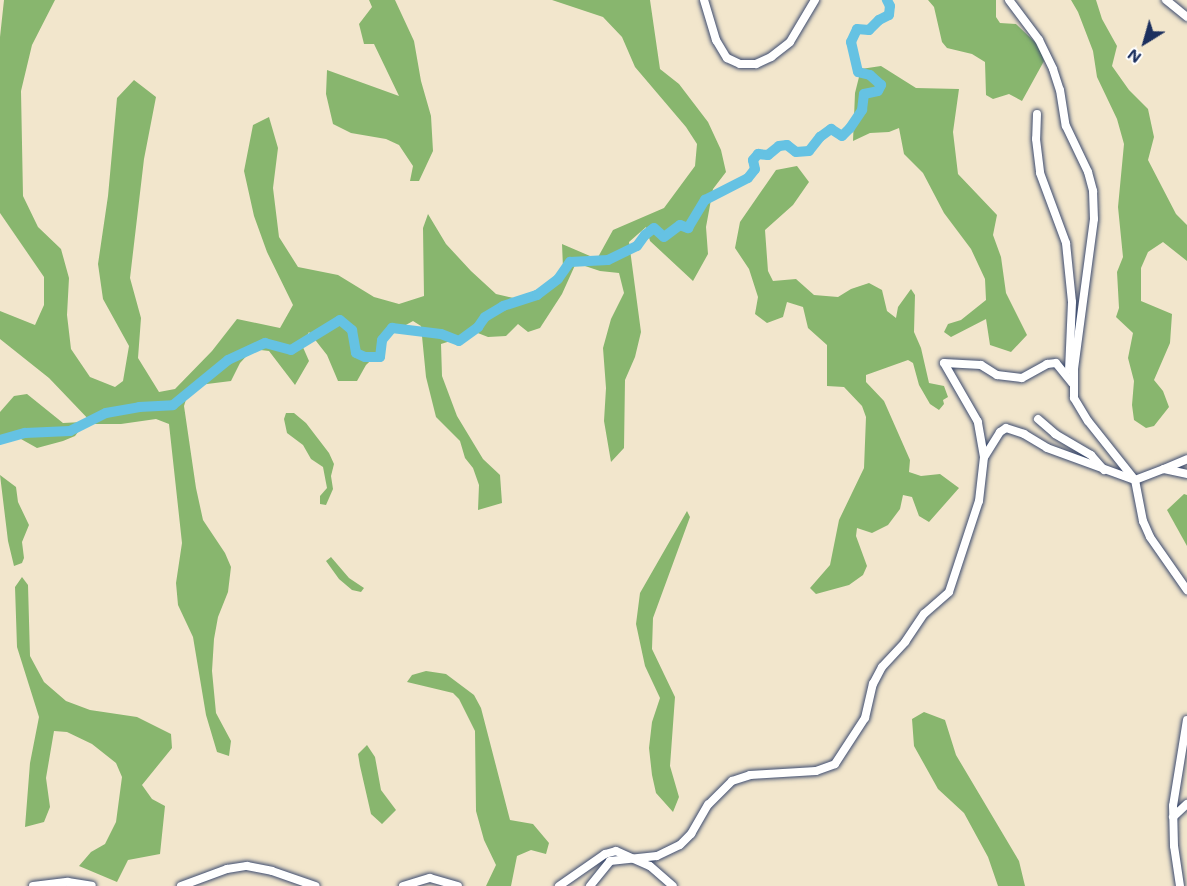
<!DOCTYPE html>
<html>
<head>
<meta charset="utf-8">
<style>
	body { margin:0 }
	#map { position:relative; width:1187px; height:886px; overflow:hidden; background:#f2e6cc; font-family:Mali,sans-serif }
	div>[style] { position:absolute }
	.forest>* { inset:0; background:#88b66e }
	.river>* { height:10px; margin:-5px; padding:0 5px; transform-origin:5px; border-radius:5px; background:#65c2e3 }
	.roads { filter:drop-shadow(0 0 2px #3b4a6e) drop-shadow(0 0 2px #3b4a6e) }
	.minor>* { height:8px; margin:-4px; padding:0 4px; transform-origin:4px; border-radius:4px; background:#fff }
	span { translate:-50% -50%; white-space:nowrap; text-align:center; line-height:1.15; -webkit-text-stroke:4.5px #fff; paint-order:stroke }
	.north { position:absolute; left:1115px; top:12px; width:60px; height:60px; -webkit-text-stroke:4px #fff; paint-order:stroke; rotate:217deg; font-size:16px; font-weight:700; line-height:24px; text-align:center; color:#1b2f5e }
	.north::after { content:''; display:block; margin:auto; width:21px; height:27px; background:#1b2f5e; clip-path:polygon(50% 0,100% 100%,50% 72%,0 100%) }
</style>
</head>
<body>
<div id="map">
	<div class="forest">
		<div style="clip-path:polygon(4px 0,55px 0,32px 45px,21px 91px,23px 196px,38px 227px,61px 249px,69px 278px,67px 315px,71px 349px,90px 377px,115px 387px,123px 381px,129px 346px,103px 299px,98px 264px,108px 196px,117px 98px,134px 80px,156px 97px,144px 159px,130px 278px,141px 318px,138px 358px,159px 392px,175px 389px,212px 351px,237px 319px,280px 328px,293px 305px,267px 252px,254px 216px,244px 171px,253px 125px,269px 117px,278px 148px,273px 188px,279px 237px,298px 267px,338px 275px,374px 297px,399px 304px,424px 296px,423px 228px,428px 214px,446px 244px,471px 271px,496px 294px,518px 299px,548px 284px,563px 268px,562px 244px,597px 259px,613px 230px,664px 208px,695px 166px,697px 144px,686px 127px,635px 67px,622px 37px,603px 17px,552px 0,650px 0,660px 69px,679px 84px,708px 122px,721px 150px,726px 172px,713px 189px,706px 227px,708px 254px,693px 281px,650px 241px,646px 227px,629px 242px,641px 332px,635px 357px,625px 380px,624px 448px,611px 462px,604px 421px,606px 388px,603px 348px,611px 319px,624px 293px,619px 273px,600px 271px,576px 263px,562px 294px,540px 328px,528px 332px,518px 324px,506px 336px,488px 337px,470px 330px,460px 338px,441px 344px,442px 376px,457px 416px,483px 459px,500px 475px,502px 503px,478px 510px,479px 485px,473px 468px,465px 458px,460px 441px,436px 417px,426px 377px,421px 326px,413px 321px,388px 335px,384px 348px,366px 365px,357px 381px,338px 381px,327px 355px,309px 332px,302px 345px,309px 361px,295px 385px,269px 351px,253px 349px,240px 363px,231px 381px,199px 385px,188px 393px,184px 406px,196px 488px,203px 520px,225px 553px,231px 567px,228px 592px,218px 617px,214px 639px,212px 671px,216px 713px,231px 741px,229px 756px,217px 752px,206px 715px,193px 637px,178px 605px,176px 583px,182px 543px,169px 424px,156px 419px,121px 424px,93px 424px,49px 378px,0 339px,0 311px,35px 325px,44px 305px,44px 277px,0 213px,0 37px)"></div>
		<div style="clip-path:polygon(369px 0,395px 0,414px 41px,421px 81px,431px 116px,433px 151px,419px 181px,410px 181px,413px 166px,399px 145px,386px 139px,351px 133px,333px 124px,326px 94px,327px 70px,399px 96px,374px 44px,364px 44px,359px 24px,372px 7px)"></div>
		<div style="clip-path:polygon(928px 0,996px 0,996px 17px,1000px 23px,1016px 24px,1039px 46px,1044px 61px,1022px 101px,1009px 94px,993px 99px,986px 95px,985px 62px,972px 54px,947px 48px,942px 42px,934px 7px)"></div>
		<div style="clip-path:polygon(1071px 0,1096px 0,1102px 19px,1117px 46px,1112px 66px,1129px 90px,1148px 109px,1154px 137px,1148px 160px,1176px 214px,1187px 225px,1187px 261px,1163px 242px,1148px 252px,1141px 268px,1141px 301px,1172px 314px,1170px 343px,1154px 380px,1163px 391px,1169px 407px,1154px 426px,1146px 428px,1134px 420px,1132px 405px,1134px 381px,1128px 358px,1133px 333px,1116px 317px,1119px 308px,1117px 272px,1123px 257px,1118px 207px,1124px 144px,1117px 119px,1097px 77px,1093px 51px,1078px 12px)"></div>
		<div style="clip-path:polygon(881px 66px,916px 88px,959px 89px,953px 132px,958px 174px,997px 215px,993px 235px,1001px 257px,1006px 293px,1027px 335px,1011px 352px,990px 345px,986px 319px,951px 337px,944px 332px,948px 324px,961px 320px,986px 300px,985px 279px,971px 249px,944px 213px,923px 173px,904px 154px,899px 128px,889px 132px,870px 133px,853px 141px,855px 93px,861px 69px)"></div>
		<div style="clip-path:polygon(797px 166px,809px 182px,793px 205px,765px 230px,768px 271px,773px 281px,796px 279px,814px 295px,838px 297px,851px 289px,869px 283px,882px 290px,887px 311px,896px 318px,898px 307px,911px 289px,915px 295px,914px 332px,921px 348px,929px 383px,944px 386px,948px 397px,943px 400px,944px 404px,939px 410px,930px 404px,919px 385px,913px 363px,908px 360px,866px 375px,866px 382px,884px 401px,910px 460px,909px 472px,921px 476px,940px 474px,959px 488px,929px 522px,919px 516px,912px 497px,903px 495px,900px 509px,888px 525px,872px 533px,857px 528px,856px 536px,867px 566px,863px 575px,849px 585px,816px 594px,810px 588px,830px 565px,839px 520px,864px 468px,866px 417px,862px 406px,844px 387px,827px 386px,827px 345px,808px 328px,803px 307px,787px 302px,783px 317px,767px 323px,755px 314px,758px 297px,749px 269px,735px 248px,740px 222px,776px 170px)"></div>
		<div style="clip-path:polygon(27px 394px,63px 423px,83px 422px,81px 428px,75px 436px,63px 441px,37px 448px,12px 434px,0 441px,0 412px,14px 396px)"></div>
		<div style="clip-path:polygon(286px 413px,294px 413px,306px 423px,329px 453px,334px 464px,331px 476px,333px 489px,326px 505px,320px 504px,320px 496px,327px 488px,323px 467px,311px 459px,303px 445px,287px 433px,284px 419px)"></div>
		<div style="clip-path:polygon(0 475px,16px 487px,18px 502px,29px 525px,22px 542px,24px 558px,22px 563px,14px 566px,8px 541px)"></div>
		<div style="clip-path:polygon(1184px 494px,1187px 495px,1187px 546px,1167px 510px)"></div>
		<div style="clip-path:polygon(687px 511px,690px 517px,653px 618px,652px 649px,675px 697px,670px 766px,679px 797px,673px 812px,656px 793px,652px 775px,649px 748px,652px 722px,660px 698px,645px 666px,636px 624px,640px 593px)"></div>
		<div style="clip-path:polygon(331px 557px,349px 578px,364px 588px,361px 592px,352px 590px,339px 579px,326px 561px)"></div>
		<div style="clip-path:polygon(22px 577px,28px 585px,30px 656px,44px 682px,66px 701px,90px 710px,137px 717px,171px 734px,172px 748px,142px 785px,152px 799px,165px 806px,160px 854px,128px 860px,117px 882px,79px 866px,91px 852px,105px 844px,116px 822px,122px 777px,116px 763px,92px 744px,67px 732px,54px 731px,46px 778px,50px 807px,44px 822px,25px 827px,30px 763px,39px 717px,17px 647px,15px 587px)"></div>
		<div style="clip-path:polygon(426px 671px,446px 674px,474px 695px,481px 708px,510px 820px,533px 824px,549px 843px,546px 854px,531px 850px,517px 856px,511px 886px,486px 886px,496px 865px,484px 840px,476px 811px,475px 731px,459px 699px,453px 693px,407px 682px,412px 675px)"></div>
		<div style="clip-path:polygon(924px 712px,945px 720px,956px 755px,1019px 861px,1025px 886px,998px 886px,988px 857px,964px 813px,938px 789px,914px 746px,912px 719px)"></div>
		<div style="clip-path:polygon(367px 745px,375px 757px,381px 790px,396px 810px,382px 824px,371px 814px,360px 766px,358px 754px)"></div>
	</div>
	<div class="river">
		<div style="left:0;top:440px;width:26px;rotate:-16deg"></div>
		<div style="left:25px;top:433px;width:45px;rotate:-2.5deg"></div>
		<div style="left:70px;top:431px;width:40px;rotate:-26.6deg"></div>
		<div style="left:106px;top:413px;width:34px;rotate:-10deg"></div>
		<div style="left:139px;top:407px;width:34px;rotate:-3deg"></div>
		<div style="left:173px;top:405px;width:71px;rotate:-39.3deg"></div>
		<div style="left:228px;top:360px;width:41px;rotate:-24.7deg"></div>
		<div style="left:265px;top:343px;width:27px;rotate:15deg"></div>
		<div style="left:291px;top:350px;width:57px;rotate:-31.5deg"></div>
		<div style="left:340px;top:320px;width:16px;rotate:40deg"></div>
		<div style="left:352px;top:330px;width:23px;rotate:80deg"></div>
		<div style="left:356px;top:353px;width:10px;rotate:24deg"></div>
		<div style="left:365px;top:357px;width:15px"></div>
		<div style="left:380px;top:357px;width:17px;rotate:-83deg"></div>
		<div style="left:382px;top:340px;width:16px;rotate:-50deg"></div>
		<div style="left:392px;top:328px;width:49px;rotate:7deg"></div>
		<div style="left:441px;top:334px;width:19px;rotate:21deg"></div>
		<div style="left:459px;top:341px;width:24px;rotate:-36deg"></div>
		<div style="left:478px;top:327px;width:12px;rotate:-55deg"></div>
		<div style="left:485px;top:317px;width:21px;rotate:-31deg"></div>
		<div style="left:503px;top:306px;width:36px;rotate:-18deg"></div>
		<div style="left:537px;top:295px;width:26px;rotate:-37deg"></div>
		<div style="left:558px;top:279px;width:21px;rotate:-55deg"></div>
		<div style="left:570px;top:262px;width:38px;rotate:-3deg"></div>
		<div style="left:608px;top:260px;width:32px;rotate:-26deg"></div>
		<div style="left:637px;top:246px;width:14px;rotate:-54deg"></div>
		<div style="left:645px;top:235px;width:11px;rotate:-38deg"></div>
		<div style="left:654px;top:228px;width:13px;rotate:42deg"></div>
		<div style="left:664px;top:237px;width:20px;rotate:-37deg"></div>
		<div style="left:680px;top:225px;width:9px;rotate:21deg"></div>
		<div style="left:688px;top:228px;width:33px;rotate:-59deg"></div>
		<div style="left:705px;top:200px;width:48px;rotate:-27.1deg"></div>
		<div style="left:748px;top:178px;width:11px;rotate:-52deg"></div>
		<div style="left:755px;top:169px;width:9px;rotate:-103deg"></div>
		<div style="left:753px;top:160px;width:8px;rotate:-50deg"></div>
		<div style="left:758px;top:154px;width:10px;rotate:6deg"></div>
		<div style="left:768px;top:155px;width:14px;rotate:-39deg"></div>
		<div style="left:779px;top:146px;width:8px;rotate:-7deg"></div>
		<div style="left:787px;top:145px;width:11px;rotate:38deg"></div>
		<div style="left:796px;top:152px;width:13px;rotate:-4deg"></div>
		<div style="left:809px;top:151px;width:18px;rotate:-52deg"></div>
		<div style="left:820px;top:137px;width:14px;rotate:-36deg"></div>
		<div style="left:831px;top:129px;width:13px;rotate:32deg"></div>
		<div style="left:842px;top:136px;width:11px;rotate:-45deg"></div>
		<div style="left:850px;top:128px;width:22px;rotate:-56deg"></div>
		<div style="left:862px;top:110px;width:16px;rotate:-83deg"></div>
		<div style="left:864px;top:94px;width:14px;rotate:-12deg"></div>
		<div style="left:878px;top:91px;width:7px;rotate:-63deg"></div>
		<div style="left:881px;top:85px;width:15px;rotate:-138deg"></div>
		<div style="left:870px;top:75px;width:12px;rotate:-166deg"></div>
		<div style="left:858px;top:72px;width:31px;rotate:-103deg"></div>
		<div style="left:851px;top:42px;width:14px;rotate:-65deg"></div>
		<div style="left:857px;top:29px;width:12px;rotate:5deg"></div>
		<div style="left:869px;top:30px;width:14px;rotate:-45deg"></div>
		<div style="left:879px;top:20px;width:11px;rotate:-27deg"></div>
		<div style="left:889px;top:15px;width:9px;rotate:-84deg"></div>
		<div style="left:890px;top:6px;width:7px;rotate:-117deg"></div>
	</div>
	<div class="roads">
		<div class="minor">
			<div style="left:704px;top:0;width:42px;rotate:73.3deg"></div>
			<div style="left:716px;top:40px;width:21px;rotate:59deg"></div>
			<div style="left:727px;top:58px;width:14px;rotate:25deg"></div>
			<div style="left:740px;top:64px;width:16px"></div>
			<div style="left:756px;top:64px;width:17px;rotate:-25deg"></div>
			<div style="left:771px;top:57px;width:24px;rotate:-38deg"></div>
			<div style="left:790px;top:42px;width:49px;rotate:-59.2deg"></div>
			<div style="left:1009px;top:0;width:50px;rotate:53.1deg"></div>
			<div style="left:1039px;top:40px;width:32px;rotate:64deg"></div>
			<div style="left:1053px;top:69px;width:22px;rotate:72deg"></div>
			<div style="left:1060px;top:90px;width:36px;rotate:81deg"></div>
			<div style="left:1066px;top:126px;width:51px;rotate:64.4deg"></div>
			<div style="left:1088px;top:172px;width:20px;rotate:75deg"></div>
			<div style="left:1093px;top:191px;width:28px;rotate:88deg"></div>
			<div style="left:1094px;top:219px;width:151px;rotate:97.6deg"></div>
			<div style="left:1074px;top:369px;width:29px;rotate:90deg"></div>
			<div style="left:1074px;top:398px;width:27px;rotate:59deg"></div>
			<div style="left:1088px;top:421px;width:75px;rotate:51.5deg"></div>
			<div style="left:1135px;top:480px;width:42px;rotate:79deg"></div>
			<div style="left:1143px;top:521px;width:17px;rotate:66deg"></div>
			<div style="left:1150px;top:537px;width:65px;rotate:55.1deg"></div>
			<div style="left:1166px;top:0;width:27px;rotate:39deg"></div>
			<div style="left:1037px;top:114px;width:25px;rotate:92deg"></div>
			<div style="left:1036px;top:139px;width:34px;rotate:83deg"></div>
			<div style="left:1040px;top:173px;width:75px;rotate:69.6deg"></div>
			<div style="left:1066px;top:243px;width:59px;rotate:84.2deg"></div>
			<div style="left:1072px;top:302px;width:68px;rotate:92.5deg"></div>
			<div style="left:1038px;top:419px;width:23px;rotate:41deg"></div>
			<div style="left:1055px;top:434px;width:42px;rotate:30.3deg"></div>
			<div style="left:1091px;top:455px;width:20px;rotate:49deg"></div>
			<div style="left:985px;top:456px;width:28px;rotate:-58deg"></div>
			<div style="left:1000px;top:432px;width:7px;rotate:-34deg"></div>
			<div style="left:1006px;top:428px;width:19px;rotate:18deg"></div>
			<div style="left:1024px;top:434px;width:27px;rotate:31deg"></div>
			<div style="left:1047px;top:448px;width:94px;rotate:20deg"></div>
			<div style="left:1135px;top:480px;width:31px;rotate:-21deg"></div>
			<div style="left:1164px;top:469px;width:24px;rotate:12deg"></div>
			<div style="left:1164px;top:469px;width:25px;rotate:-23deg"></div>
			<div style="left:1173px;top:817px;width:19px;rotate:-43deg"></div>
			<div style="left:33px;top:886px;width:35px;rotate:-7deg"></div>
			<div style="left:68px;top:882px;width:24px;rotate:9deg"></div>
			<div style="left:181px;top:886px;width:49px;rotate:-20.3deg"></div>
			<div style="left:227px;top:869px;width:20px;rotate:-9deg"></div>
			<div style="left:247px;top:866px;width:25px;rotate:11deg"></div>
			<div style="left:272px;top:871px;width:46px;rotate:19.2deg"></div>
			<div style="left:403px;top:886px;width:28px;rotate:-17deg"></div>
			<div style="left:430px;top:878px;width:29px;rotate:16deg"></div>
			<div style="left:559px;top:886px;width:56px;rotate:-34.8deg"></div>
			<div style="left:605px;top:854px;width:11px;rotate:-15deg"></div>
			<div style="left:616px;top:851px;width:37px;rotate:24deg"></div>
			<div style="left:650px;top:866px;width:30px;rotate:41deg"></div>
			<div style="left:590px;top:886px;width:32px;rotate:-51deg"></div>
			<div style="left:610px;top:861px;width:47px;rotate:-6.1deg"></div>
			<div style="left:657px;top:856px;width:25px;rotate:-26deg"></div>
			<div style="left:680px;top:845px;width:16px;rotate:-45deg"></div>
			<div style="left:691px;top:834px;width:34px;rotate:-60deg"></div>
			<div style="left:708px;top:805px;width:34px;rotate:-45deg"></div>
			<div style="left:732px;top:781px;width:19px;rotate:-18deg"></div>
			<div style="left:750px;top:775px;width:66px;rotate:-3.5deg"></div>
			<div style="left:816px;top:771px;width:20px;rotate:-20deg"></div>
			<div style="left:835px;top:764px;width:55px;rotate:-56.9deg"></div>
			<div style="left:865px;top:718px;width:35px;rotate:-77deg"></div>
			<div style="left:873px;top:684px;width:19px;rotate:-62deg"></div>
			<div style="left:882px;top:667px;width:34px;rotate:-47deg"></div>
			<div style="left:905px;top:642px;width:34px;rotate:-56deg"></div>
			<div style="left:924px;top:614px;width:33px;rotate:-41deg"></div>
			<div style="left:949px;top:592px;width:96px;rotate:-71.8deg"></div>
			<div style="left:979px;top:501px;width:44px;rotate:-83.5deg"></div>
			<div style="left:984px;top:457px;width:36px;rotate:-100deg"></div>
			<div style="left:978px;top:422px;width:68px;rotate:-120deg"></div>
			<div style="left:944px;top:363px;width:37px;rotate:3deg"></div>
			<div style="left:981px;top:365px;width:19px;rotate:32deg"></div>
			<div style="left:997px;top:375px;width:25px;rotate:7deg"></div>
			<div style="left:1022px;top:378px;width:29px;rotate:-29deg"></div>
			<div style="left:1047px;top:364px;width:9px;rotate:-6deg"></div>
			<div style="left:1056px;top:363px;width:26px;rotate:51deg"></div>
			<div style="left:1180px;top:886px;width:40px;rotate:-98.5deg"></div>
			<div style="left:1174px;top:846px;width:40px;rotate:-91.4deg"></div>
			<div style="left:1173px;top:806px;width:87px;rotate:-80.8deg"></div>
		</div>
	</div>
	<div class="north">N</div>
</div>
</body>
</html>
